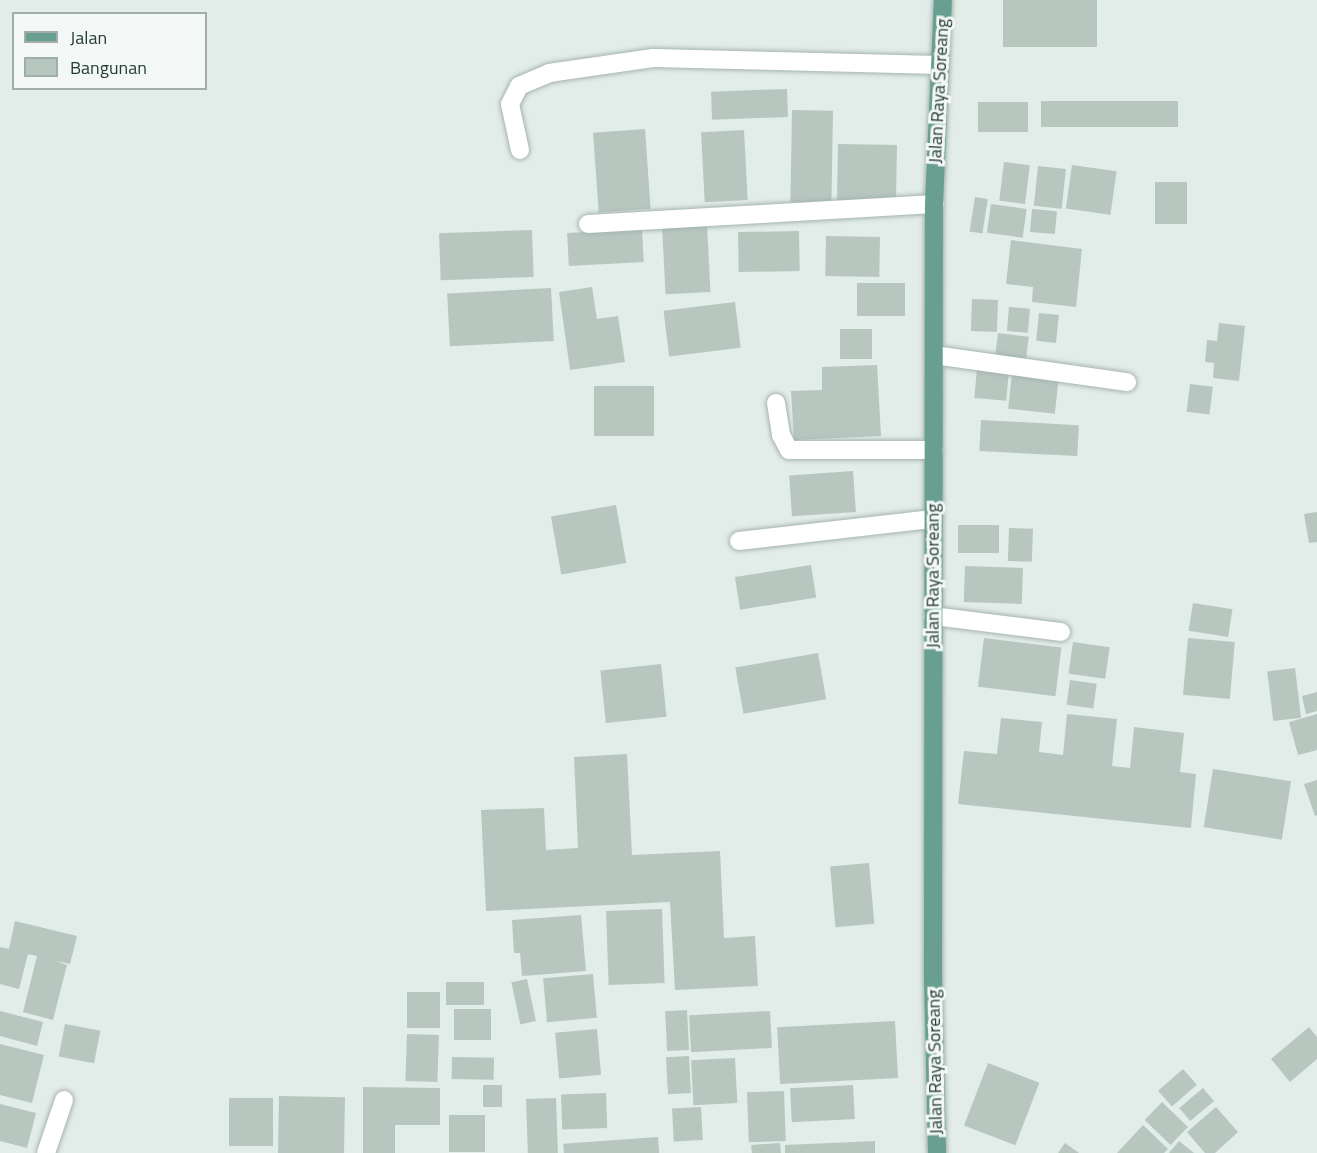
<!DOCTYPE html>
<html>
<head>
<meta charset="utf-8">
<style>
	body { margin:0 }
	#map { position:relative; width:1317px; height:1153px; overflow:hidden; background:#e2ece8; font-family:"Titillium Web",sans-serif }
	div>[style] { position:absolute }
	.building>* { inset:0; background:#b8c6c0; transform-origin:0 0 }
	.roads { filter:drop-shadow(0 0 2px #a5b4af) drop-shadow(0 0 2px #a5b4af) }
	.minor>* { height:18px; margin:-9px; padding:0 9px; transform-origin:9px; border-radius:9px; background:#fff }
	.major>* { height:18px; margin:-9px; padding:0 9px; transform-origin:9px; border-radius:9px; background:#699f91 }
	span { translate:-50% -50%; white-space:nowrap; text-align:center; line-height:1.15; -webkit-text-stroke:6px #f3f8f6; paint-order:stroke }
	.street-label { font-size:18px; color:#233c35 }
	.legend { position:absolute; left:12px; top:12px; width:195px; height:78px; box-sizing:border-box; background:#f3f8f6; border:2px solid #a0ada9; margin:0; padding:8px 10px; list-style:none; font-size:18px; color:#233c35 }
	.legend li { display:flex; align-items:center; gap:12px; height:30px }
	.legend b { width:30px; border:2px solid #a0ada9 }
</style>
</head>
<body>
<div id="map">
	<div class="building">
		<div style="left:1003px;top:0;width:94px;height:47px"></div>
		<div style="left:787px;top:89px;width:28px;height:76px;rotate:88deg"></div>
		<div style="left:1178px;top:101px;width:26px;height:137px;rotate:90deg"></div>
		<div style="left:978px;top:102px;width:50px;height:30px"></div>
		<div style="left:792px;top:110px;width:41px;height:92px;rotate:1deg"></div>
		<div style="left:645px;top:129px;width:80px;height:52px;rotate:86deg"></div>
		<div style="left:744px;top:130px;width:70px;height:43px;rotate:87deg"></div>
		<div style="left:838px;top:144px;width:59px;height:61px;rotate:1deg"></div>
		<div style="left:1004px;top:162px;width:26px;height:39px;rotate:7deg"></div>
		<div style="left:1072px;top:165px;width:45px;height:44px;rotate:8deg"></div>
		<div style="left:1038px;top:166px;width:28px;height:40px;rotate:6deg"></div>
		<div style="left:1155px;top:182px;width:32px;height:42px"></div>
		<div style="left:975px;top:197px;width:13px;height:35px;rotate:9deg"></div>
		<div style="left:991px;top:204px;width:36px;height:29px;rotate:8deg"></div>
		<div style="left:1032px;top:209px;width:25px;height:23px;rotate:5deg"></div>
		<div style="left:707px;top:225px;width:67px;height:45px;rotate:87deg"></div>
		<div style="left:642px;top:229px;width:33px;height:75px;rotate:87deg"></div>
		<div style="left:532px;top:230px;width:47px;height:93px;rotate:88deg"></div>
		<div style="left:799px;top:231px;width:40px;height:61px;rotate:89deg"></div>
		<div style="left:826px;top:236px;width:54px;height:40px;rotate:1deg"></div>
		<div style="clip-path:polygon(1011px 240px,1082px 249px,1076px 307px,1032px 302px,1033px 287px,1006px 284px)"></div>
		<div style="left:857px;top:283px;width:48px;height:33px"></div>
		<div style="clip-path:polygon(592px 287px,597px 319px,618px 316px,625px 362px,570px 370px,559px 292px)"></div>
		<div style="left:551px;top:288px;width:53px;height:104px;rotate:87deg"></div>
		<div style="left:972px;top:299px;width:26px;height:32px;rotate:2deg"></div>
		<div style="left:735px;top:302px;width:46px;height:72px;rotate:83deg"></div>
		<div style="left:1009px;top:307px;width:21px;height:24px;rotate:5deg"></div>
		<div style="left:1039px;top:313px;width:20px;height:28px;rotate:6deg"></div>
		<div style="clip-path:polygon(1219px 323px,1245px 326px,1239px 381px,1213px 378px,1214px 363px,1205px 362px,1207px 340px,1217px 341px)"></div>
		<div style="left:840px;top:329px;width:32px;height:30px"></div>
		<div style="left:998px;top:333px;width:31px;height:25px;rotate:7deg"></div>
		<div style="clip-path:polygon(877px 365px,881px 436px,794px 440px,791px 391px,822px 390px,822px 367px)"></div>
		<div style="left:977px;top:368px;width:32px;height:30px;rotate:5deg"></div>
		<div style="left:1012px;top:372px;width:47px;height:37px;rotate:6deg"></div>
		<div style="left:1190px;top:384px;width:23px;height:28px;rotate:7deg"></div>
		<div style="left:594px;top:386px;width:60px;height:50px"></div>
		<div style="left:981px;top:420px;width:98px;height:31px;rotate:3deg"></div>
		<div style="left:853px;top:471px;width:41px;height:64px;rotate:86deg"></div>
		<div style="left:616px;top:505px;width:59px;height:66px;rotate:80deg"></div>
		<div style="clip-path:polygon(1317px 512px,1317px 542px,1309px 543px,1304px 514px)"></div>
		<div style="left:958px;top:525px;width:41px;height:28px"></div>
		<div style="left:1009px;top:528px;width:24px;height:33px;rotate:2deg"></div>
		<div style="left:811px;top:565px;width:33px;height:77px;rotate:81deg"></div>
		<div style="left:965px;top:566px;width:58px;height:36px;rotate:2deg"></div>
		<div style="left:1193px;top:603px;width:40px;height:28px;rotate:9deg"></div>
		<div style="left:984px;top:638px;width:78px;height:49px;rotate:7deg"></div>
		<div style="left:1188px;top:638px;width:47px;height:57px;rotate:5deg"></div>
		<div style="left:1073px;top:642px;width:37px;height:32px;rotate:8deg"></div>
		<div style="left:818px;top:653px;width:47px;height:84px;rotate:80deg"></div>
		<div style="left:661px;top:664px;width:53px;height:61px;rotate:84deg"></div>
		<div style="left:1295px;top:668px;width:50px;height:28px;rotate:83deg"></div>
		<div style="left:1070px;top:680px;width:27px;height:25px;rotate:8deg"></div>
		<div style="clip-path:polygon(1317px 692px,1317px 711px,1306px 714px,1302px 696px)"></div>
		<div style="clip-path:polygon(1067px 714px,1117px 719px,1112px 766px,1130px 768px,1134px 727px,1184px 733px,1180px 772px,1196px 774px,1191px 828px,958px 804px,964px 751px,997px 754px,1001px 718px,1042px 722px,1039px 752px,1063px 755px)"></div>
		<div style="clip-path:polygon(1317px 714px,1317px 750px,1298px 755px,1289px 722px)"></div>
		<div style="clip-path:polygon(627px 754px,632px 855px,720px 851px,724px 938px,755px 936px,758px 986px,675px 990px,670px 902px,486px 911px,481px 810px,544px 808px,546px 850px,578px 848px,574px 757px)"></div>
		<div style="left:1213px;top:769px;width:79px;height:59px;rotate:9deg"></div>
		<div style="clip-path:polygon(1317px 780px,1317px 815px,1315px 816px,1304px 784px)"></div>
		<div style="left:869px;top:863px;width:61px;height:39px;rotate:85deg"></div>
		<div style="left:662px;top:909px;width:74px;height:56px;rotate:88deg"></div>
		<div style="clip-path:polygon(581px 915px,586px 971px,522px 976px,520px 953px,514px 953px,512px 920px)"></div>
		<div style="clip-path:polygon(15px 921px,77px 936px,70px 964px,56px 961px,67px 965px,53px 1020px,23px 1012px,37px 956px,28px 954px,19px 989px,0 984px,0 947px,9px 949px)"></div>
		<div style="left:593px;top:974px;width:44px;height:50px;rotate:85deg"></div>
		<div style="left:527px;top:979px;width:43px;height:16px;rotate:78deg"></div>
		<div style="left:446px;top:982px;width:38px;height:23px"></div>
		<div style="left:407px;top:992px;width:33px;height:36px"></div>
		<div style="left:454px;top:1009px;width:37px;height:31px"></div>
		<div style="left:687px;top:1010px;width:40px;height:22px;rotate:87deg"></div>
		<div style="clip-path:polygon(0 1011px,43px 1022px,37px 1046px,0 1036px)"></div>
		<div style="left:770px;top:1011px;width:37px;height:81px;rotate:87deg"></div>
		<div style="left:895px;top:1021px;width:57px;height:118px;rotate:87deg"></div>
		<div style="left:65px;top:1024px;width:36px;height:33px;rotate:11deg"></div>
		<div style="clip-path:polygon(1309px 1027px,1317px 1037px,1317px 1059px,1290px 1082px,1271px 1059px)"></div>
		<div style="left:597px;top:1029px;width:46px;height:42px;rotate:85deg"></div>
		<div style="left:407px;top:1034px;width:32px;height:47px;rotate:2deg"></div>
		<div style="clip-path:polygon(0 1044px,44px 1055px,32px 1103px,0 1095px)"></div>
		<div style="left:689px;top:1056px;width:37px;height:23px;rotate:87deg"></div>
		<div style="left:452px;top:1057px;width:42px;height:22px;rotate:1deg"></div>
		<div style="left:735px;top:1058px;width:45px;height:44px;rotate:87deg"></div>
		<div style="left:988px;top:1063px;width:55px;height:67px;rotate:21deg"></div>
		<div style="left:1183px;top:1069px;width:21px;height:33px;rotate:49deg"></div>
		<div style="left:483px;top:1085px;width:19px;height:22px"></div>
		<div style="left:853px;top:1085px;width:34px;height:63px;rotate:87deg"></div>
		<div style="clip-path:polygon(363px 1087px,440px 1088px,440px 1125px,395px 1125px,395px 1153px,363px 1153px)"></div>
		<div style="left:1203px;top:1088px;width:17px;height:31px;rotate:50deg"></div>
		<div style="left:784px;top:1091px;width:50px;height:37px;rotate:88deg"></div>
		<div style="left:606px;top:1093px;width:35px;height:45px;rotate:88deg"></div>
		<div style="left:279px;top:1096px;width:66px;height:57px;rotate:1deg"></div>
		<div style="left:229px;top:1098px;width:44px;height:48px"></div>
		<div style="left:556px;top:1098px;width:55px;height:30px;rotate:88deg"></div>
		<div style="left:1162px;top:1102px;width:36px;height:25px;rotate:44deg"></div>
		<div style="clip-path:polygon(0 1104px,36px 1113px,27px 1148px,0 1141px)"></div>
		<div style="left:701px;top:1107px;width:33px;height:29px;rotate:87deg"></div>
		<div style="clip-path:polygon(1216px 1107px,1238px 1132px,1215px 1153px,1205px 1153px,1187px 1132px)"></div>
		<div style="left:449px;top:1115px;width:36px;height:37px"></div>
		<div style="clip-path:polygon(1143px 1125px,1168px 1149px,1164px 1153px,1117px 1153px)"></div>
		<div style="left:658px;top:1137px;width:16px;height:95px;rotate:86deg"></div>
		<div style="clip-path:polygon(875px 1141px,875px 1153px,785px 1153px,785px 1145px)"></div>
		<div style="clip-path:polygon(1179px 1141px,1194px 1153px,1169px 1153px)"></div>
		<div style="clip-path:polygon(780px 1143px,781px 1153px,752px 1153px,751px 1145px)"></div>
		<div style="clip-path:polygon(1065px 1143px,1079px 1153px,1058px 1153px)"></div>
	</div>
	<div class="roads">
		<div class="minor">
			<div style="left:520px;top:150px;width:47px;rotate:-102.3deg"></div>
			<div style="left:510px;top:104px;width:20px;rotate:-63deg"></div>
			<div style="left:519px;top:86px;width:33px;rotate:-23deg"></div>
			<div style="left:549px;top:73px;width:105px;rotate:-8.2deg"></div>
			<div style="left:653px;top:58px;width:287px;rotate:1.4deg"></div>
			<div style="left:588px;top:224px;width:347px;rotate:-3.3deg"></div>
			<div style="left:934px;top:355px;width:195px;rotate:8deg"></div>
			<div style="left:776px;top:403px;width:32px;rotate:81deg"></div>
			<div style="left:781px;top:435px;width:17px;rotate:62deg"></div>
			<div style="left:789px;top:450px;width:145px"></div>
			<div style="left:739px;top:541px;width:195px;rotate:-6.5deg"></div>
			<div style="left:933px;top:616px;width:129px;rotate:7.1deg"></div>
			<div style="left:46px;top:1153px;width:56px;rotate:-71.2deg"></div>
		</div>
		<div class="major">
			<div style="left:937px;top:1153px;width:178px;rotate:-91.3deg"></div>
			<div style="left:933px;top:975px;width:771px;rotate:-89.93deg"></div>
			<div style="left:934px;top:204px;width:204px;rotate:-87.5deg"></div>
		</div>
	</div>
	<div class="street-label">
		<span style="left:939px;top:91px;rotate:-87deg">Jalan Raya Soreang</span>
		<span style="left:933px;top:576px;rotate:-90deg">Jalan Raya Soreang</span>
		<span style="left:935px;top:1062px;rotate:-91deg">Jalan Raya Soreang</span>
	</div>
	<ul class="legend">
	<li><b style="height:8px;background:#699f91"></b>Jalan</li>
	<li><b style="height:16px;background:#b8c6c0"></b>Bangunan</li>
	</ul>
</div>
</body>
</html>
